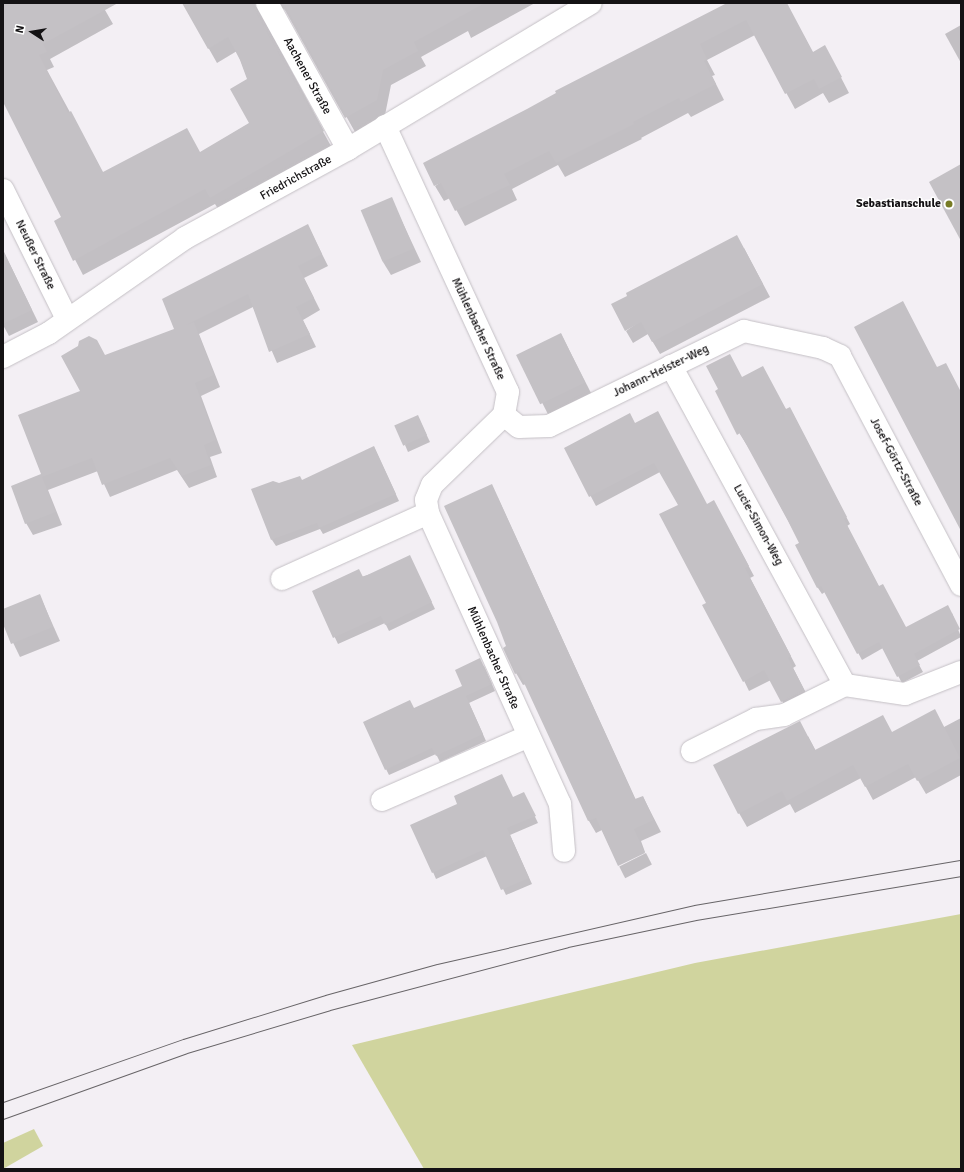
<!DOCTYPE html>
<html>
<head>
<meta charset="utf-8">
<style>
	body { margin:0 }
	#map { position:relative; width:964px; height:1172px; overflow:hidden; background:#f3eff4; font-family:Signika,sans-serif }
	div>[style] { position:absolute }
	.green>* { inset:0; background:#d0d49e }
	.shadow>* { inset:0; background:#0003; transform-origin:0 0 }
	.building>* { inset:0; background:#c4c1c5; transform-origin:0 0 }
	.roads { filter:drop-shadow(0 0 1px #c4c0c5) drop-shadow(0 0 1px #c4c0c5) }
	.street>* { height:22px; margin:-11px; padding:0 11px; transform-origin:11px; border-radius:11px; background:#fff }
	.tram>* { height:1px; margin:-0.5px; padding:0 0.5px; transform-origin:0.5px; border-radius:0.5px; background:#676467 }
	.dots>* { width:11px; height:11px; translate:-50% -50%; box-sizing:border-box; border:2px solid #fff; border-radius:50% }
	span { translate:-50% -50%; white-space:nowrap; text-align:center; line-height:1.15; -webkit-text-stroke:3px #fff; paint-order:stroke }
	.street-label { font-size:12px; color:#141214 }
	.poi-label { font-size:12px; color:#141214; font-weight:700 }
	.right { translate:-100% -50%; text-align:right }
	.frame { position:absolute; inset:0; border:4px solid #141214; pointer-events:none }
	.north { position:absolute; left:12px; top:12px; width:40px; height:40px; -webkit-text-stroke:3px #fff; paint-order:stroke; rotate:282deg; font-size:11px; font-weight:700; line-height:16px; text-align:center; color:#141214 }
	.north::after { content:''; display:block; margin:auto; width:14px; height:18px; background:#141214; clip-path:polygon(50% 0,100% 100%,50% 72%,0 100%) }
</style>
</head>
<body>
<div id="map">
	<div class="green">
		<div style="clip-path:polygon(961px 914px,961px 1169px,424px 1169px,352px 1045px,695px 963px)"></div>
		<div style="clip-path:polygon(34px 1129px,43px 1146px,3px 1169px,3px 1143px)"></div>
	</div>
	<div class="shadow">
		<div style="clip-path:polygon(3px 3px,101px 3px,113px 24px,50px 59px,54px 67px,47px 70px,103px 173px,200px 153px,250px 123px,248px 80px,237px 51px,217px 63px,183px 3px,535px 3px,471px 38px,468px 31px,421px 57px,426px 66px,391px 85px,385px 115px,355px 132px,287px 11px,277px 5px,264px 25px,331px 146px,220px 212px,215px 204px,83px 275px,55px 221px,63px 217px,3px 98px)"></div>
		<div style="clip-path:polygon(729px 3px,786px 3px,813px 53px,833px 62px,849px 93px,829px 103px,823px 93px,795px 109px,755px 35px,707px 60px,715px 75px,712px 76px,724px 100px,691px 117px,688px 113px,641px 138px,642px 139px,565px 177px,558px 165px,512px 189px,517px 200px,465px 226px,450px 198px,444px 201px,435px 186px)"></div>
		<div style="clip-path:polygon(961px 25px,961px 63px,945px 34px)"></div>
		<div style="clip-path:polygon(391px 198px,421px 262px,391px 275px,383px 262px)"></div>
		<div style="clip-path:polygon(308px 226px,328px 266px,304px 278px,320px 310px,303px 320px,316px 347px,277px 363px,253px 307px,199px 334px,220px 387px,201px 396px,222px 453px,210px 457px,217px 477px,189px 488px,177px 470px,110px 497px,98px 471px,48px 490px,62px 525px,33px 535px,26px 523px,42px 475px,81px 392px,105px 356px,175px 330px)"></div>
		<div style="clip-path:polygon(744px 248px,770px 297px,660px 354px,648px 334px,633px 343px,626px 331px)"></div>
		<div style="clip-path:polygon(3px 250px,38px 322px,9px 336px,3px 325px)"></div>
		<div style="left:561px;top:334px;width:69px;height:48px;rotate:63deg"></div>
		<div style="clip-path:polygon(741px 378px,793px 414px,850px 524px,847px 526px,879px 587px,906px 628px,952px 613px,961px 637px,917px 661px,923px 672px,902px 683px,883px 648px,862px 660px,825px 592px,822px 594px,818px 588px,796px 545px,800px 543px,755px 458px,731px 420px)"></div>
		<div style="clip-path:polygon(421px 423px,430px 442px,408px 452px,405px 445px)"></div>
		<div style="clip-path:polygon(635px 424px,731px 533px,754px 576px,750px 578px,796px 666px,793px 668px,810px 701px,788px 712px,771px 680px,749px 691px,707px 604px,679px 505px,660px 472px,596px 506px,565px 448px)"></div>
		<div style="clip-path:polygon(374px 447px,399px 501px,323px 534px,320px 529px,276px 546px,272px 540px,279px 485px,302px 481px)"></div>
		<div style="clip-path:polygon(498px 498px,636px 800px,643px 797px,661px 832px,641px 841px,645px 852px,618px 864px,602px 830px,596px 833px,589px 821px,526px 684px,523px 685px,516px 673px,508px 647px)"></div>
		<div style="clip-path:polygon(412px 562px,435px 609px,389px 631px,385px 623px,338px 644px,313px 591px)"></div>
		<div style="clip-path:polygon(40px 596px,60px 641px,20px 657px,3px 622px,3px 610px)"></div>
		<div style="clip-path:polygon(484px 666px,495px 691px,469px 703px,486px 741px,440px 762px,436px 754px,389px 775px,386px 769px,414px 709px,463px 687px)"></div>
		<div style="clip-path:polygon(961px 718px,961px 775px,926px 794px,916px 777px,873px 800px,861px 778px,795px 813px,790px 804px,747px 827px,739px 813px,808px 736px,816px 751px,892px 733px,944px 727px)"></div>
		<div style="clip-path:polygon(513px 798px,527px 800px,538px 823px,510px 835px,532px 884px,506px 895px,487px 856px,436px 879px,433px 872px,459px 804px)"></div>
		<div style="left:646px;top:853px;width:13px;height:30px;rotate:63deg"></div>
	</div>
	<div class="building">
		<div style="clip-path:polygon(3px 3px,118px 3px,43px 44px,47px 52px,39px 55px,68px 113px,71px 111px,103px 172px,187px 128px,200px 152px,249px 123px,230px 89px,247px 79px,240px 60px,228px 37px,208px 49px,182px 3px,255px 3px,324px 131px,210px 198px,205px 189px,73px 261px,54px 221px,61px 217px,3px 102px)"></div>
		<div style="clip-path:polygon(281px 3px,485px 3px,414px 42px,418px 51px,383px 70px,377px 100px,345px 118px)"></div>
		<div style="clip-path:polygon(727px 3px,787px 3px,813px 52px,825px 45px,842px 77px,819px 89px,814px 79px,785px 94px,746px 20px,700px 44px,707px 59px,704px 61px,716px 84px,681px 102px,679px 98px,633px 122px,634px 124px,556px 163px,549px 151px,504px 174px,510px 185px,455px 211px,441px 183px,434px 186px,423px 163px,527px 109px,556px 93px,555px 91px)"></div>
		<div style="clip-path:polygon(961px 164px,961px 241px,929px 182px)"></div>
		<div style="left:392px;top:197px;width:56px;height:34px;rotate:67deg"></div>
		<div style="clip-path:polygon(308px 224px,322px 254px,298px 266px,314px 298px,296px 307px,310px 334px,269px 352px,248px 294px,186px 325px,194px 322px,214px 375px,195px 383px,216px 440px,204px 445px,211px 465px,182px 476px,170px 458px,102px 485px,92px 458px,42px 477px,56px 512px,25px 524px,11px 486px,41px 474px,18px 415px,80px 391px,61px 356px,78px 346px,79px 341px,89px 336px,97px 340px,105px 355px,174px 329px,162px 299px)"></div>
		<div style="clip-path:polygon(737px 235px,763px 284px,652px 342px,641px 322px,625px 331px,611px 304px,627px 296px,626px 293px)"></div>
		<div style="clip-path:polygon(3px 250px,32px 310px,3px 324px)"></div>
		<div style="clip-path:polygon(903px 301px,937px 367px,946px 363px,961px 392px,961px 531px,854px 327px)"></div>
		<div style="left:561px;top:333px;width:55px;height:50px;rotate:64deg"></div>
		<div style="clip-path:polygon(730px 354px,742px 377px,763px 366px,786px 409px,790px 407px,847px 517px,844px 519px,855px 540px,879px 586px,883px 584px,906px 627px,948px 605px,960px 629px,914px 654px,920px 665px,897px 677px,879px 642px,857px 654px,821px 586px,817px 588px,795px 545px,799px 543px,788px 521px,740px 433px,737px 435px,715px 391px,718px 389px,706px 366px)"></div>
		<div style="clip-path:polygon(658px 411px,707px 504px,714px 500px,749px 566px,745px 568px,791px 656px,788px 658px,805px 691px,781px 702px,764px 670px,743px 682px,702px 605px,706px 603px,659px 514px,678px 505px,654px 463px,589px 497px,564px 448px,630px 413px,635px 423px)"></div>
		<div style="left:418px;top:415px;width:22px;height:26px;rotate:66deg"></div>
		<div style="clip-path:polygon(374px 446px,396px 494px,319px 528px,317px 523px,271px 540px,251px 489px,273px 481px,279px 483px,300px 476px,302px 480px)"></div>
		<div style="clip-path:polygon(492px 484px,635px 799px,643px 796px,654px 820px,634px 829px,645px 853px,618px 866px,596px 818px,588px 821px,519px 672px,515px 674px,503px 648px,506px 646px,497px 622px,444px 506px)"></div>
		<div style="clip-path:polygon(410px 555px,432px 602px,385px 625px,381px 616px,333px 638px,312px 591px,359px 569px,363px 577px)"></div>
		<div style="clip-path:polygon(40px 594px,53px 627px,11px 644px,3px 624px,3px 609px)"></div>
		<div style="clip-path:polygon(480px 658px,492px 684px,466px 696px,483px 734px,436px 756px,432px 748px,385px 770px,363px 722px,410px 700px,414px 708px,462px 686px,455px 670px)"></div>
		<div style="clip-path:polygon(935px 709px,960px 758px,917px 781px,908px 764px,865px 787px,853px 765px,787px 801px,782px 791px,738px 814px,713px 765px,800px 721px,815px 750px,883px 715px,892px 732px)"></div>
		<div style="clip-path:polygon(502px 774px,513px 797px,524px 792px,536px 816px,507px 828px,529px 878px,501px 890px,483px 850px,432px 873px,410px 825px,457px 804px,454px 796px)"></div>
	</div>
	<div class="roads">
		<div class="street">
			<div style="left:267px;top:3px;width:167px;rotate:61deg"></div>
			<div style="left:385px;top:126px;width:293px;rotate:65.2deg"></div>
			<div style="left:508px;top:392px;width:23px;rotate:100deg"></div>
			<div style="left:504px;top:415px;width:100px;rotate:135.8deg"></div>
			<div style="left:432px;top:485px;width:16px;rotate:112deg"></div>
			<div style="left:426px;top:500px;width:13px;rotate:81deg"></div>
			<div style="left:428px;top:513px;width:320px;rotate:65.6deg"></div>
			<div style="left:560px;top:804px;width:47px;rotate:85.1deg"></div>
			<div style="left:3px;top:190px;width:144px;rotate:63.6deg"></div>
			<div style="left:3px;top:357px;width:52px;rotate:-27.6deg"></div>
			<div style="left:49px;top:333px;width:166px;rotate:-34.9deg"></div>
			<div style="left:185px;top:238px;width:186px;rotate:-28.6deg"></div>
			<div style="left:348px;top:149px;width:283px;rotate:-31deg"></div>
			<div style="left:671px;top:366px;width:363px;rotate:61.4deg"></div>
			<div style="left:504px;top:415px;width:19px;rotate:39deg"></div>
			<div style="left:519px;top:427px;width:30px;rotate:-2deg"></div>
			<div style="left:549px;top:426px;width:217px;rotate:-26deg"></div>
			<div style="left:744px;top:331px;width:81px;rotate:12.1deg"></div>
			<div style="left:823px;top:348px;width:19px;rotate:25deg"></div>
			<div style="left:840px;top:356px;width:259px;rotate:62.1deg"></div>
			<div style="left:282px;top:579px;width:160px;rotate:-24.3deg"></div>
			<div style="left:692px;top:751px;width:72px;rotate:-26.6deg"></div>
			<div style="left:756px;top:719px;width:28px;rotate:-8deg"></div>
			<div style="left:784px;top:715px;width:68px;rotate:-26.2deg"></div>
			<div style="left:845px;top:685px;width:61px;rotate:8.5deg"></div>
			<div style="left:905px;top:694px;width:60px;rotate:-21.4deg"></div>
			<div style="left:382px;top:800px;width:160px;rotate:-23.5deg"></div>
		</div>
	</div>
	<div class="tram">
		<div style="left:3px;top:1102px;width:191px;rotate:-19.3deg"></div>
		<div style="left:183px;top:1039px;width:149px;rotate:-17.2deg"></div>
		<div style="left:325px;top:995px;width:116px;rotate:-15.5deg"></div>
		<div style="left:437px;top:964px;width:264px;rotate:-12.9deg"></div>
		<div style="left:694px;top:905px;width:271px;rotate:-9.6deg"></div>
		<div style="left:3px;top:1119px;width:195px;rotate:-19.7deg"></div>
		<div style="left:187px;top:1053px;width:149px;rotate:-16.7deg"></div>
		<div style="left:330px;top:1010px;width:246px;rotate:-14.8deg"></div>
		<div style="left:568px;top:947px;width:131px;rotate:-11.9deg"></div>
		<div style="left:696px;top:920px;width:269px;rotate:-9.4deg"></div>
	</div>
	<div class="dots">
		<div style="left:949px;top:204px;background:#777b24"></div>
	</div>
	<div class="street-label">
		<span style="left:307px;top:76px;rotate:61deg">Aachener Straße</span>
		<span style="left:296px;top:178px;rotate:-29deg">Friedrichstraße</span>
		<span style="left:35px;top:255px;rotate:64deg">Neußer Straße</span>
		<span style="left:478px;top:329px;rotate:65deg">Mühlenbacher Straße</span>
		<span style="left:661px;top:371px;rotate:-26deg">Johann-Heister-Weg</span>
		<span style="left:896px;top:462px;rotate:62deg">Josef-Görtz-Straße</span>
		<span style="left:758px;top:525px;rotate:61deg">Lucie-Simon-Weg</span>
		<span style="left:493px;top:658px;rotate:66deg">Mühlenbacher Straße</span>
	</div>
	<div class="poi-label">
		<span class="right" style="left:941px;top:204px">Sebastianschule</span>
	</div>
	<div class="frame"></div>
	<div class="north">N</div>
</div>
</body>
</html>
